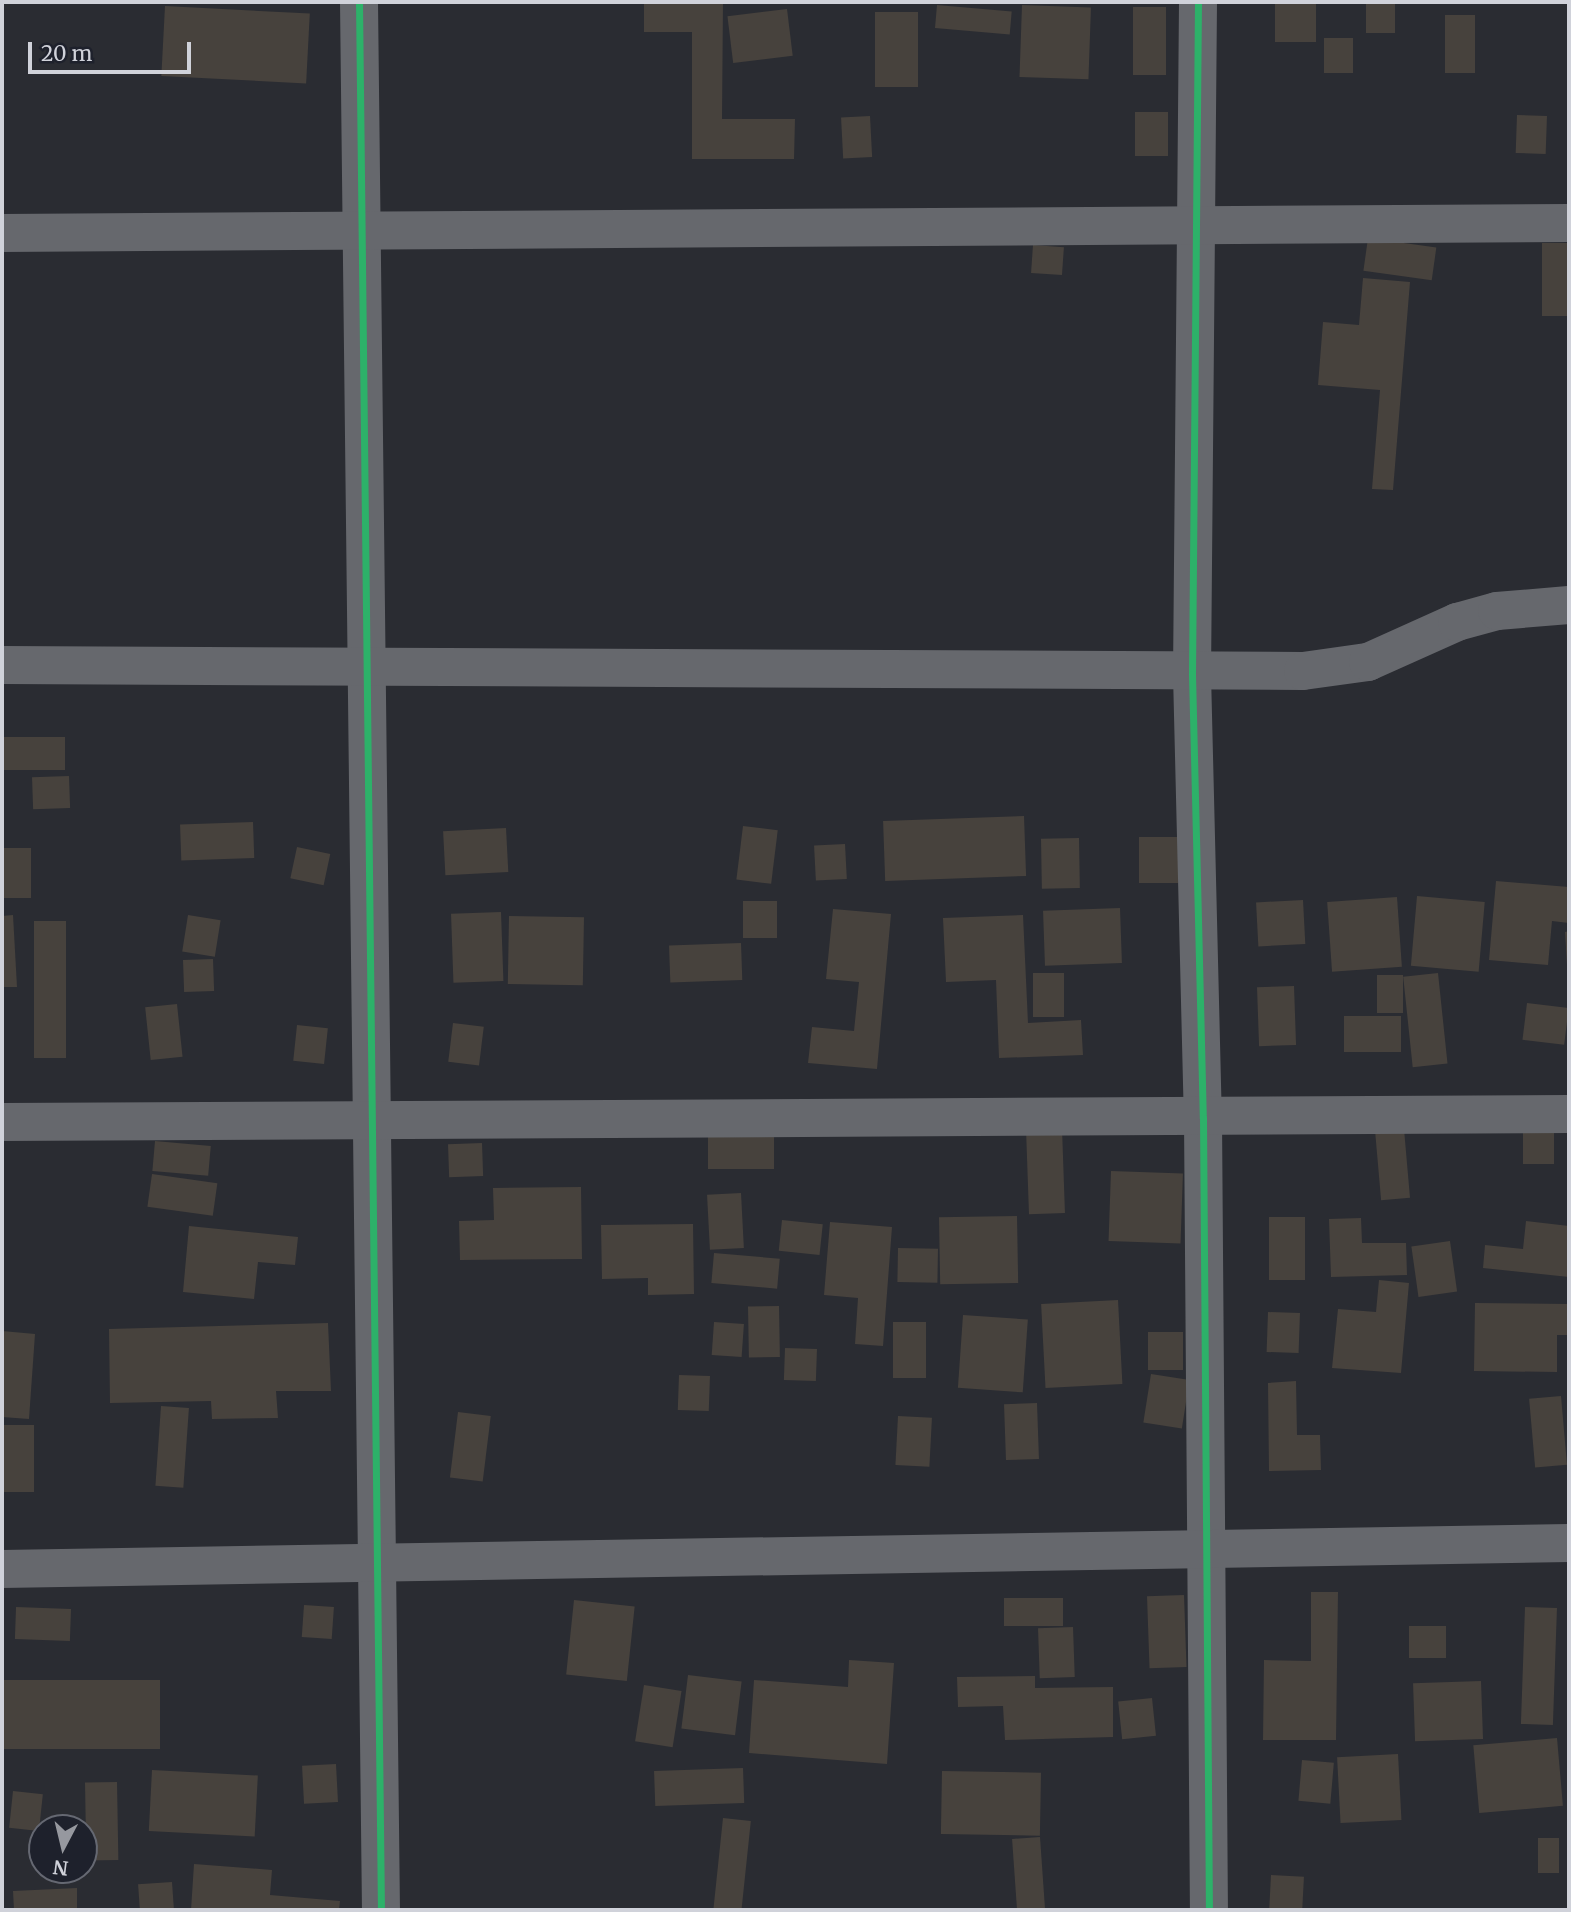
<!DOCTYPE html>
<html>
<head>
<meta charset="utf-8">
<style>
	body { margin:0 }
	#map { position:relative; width:1571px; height:1912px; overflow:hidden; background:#2a2c32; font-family:Merriweather,serif }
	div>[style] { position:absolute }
	.building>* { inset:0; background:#47423d; transform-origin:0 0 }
	.minor>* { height:38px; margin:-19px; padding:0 19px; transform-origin:19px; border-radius:19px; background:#66686d }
	.cycleway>* { height:7px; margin:-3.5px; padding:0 3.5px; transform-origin:3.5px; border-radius:3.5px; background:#2db169 }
	span { translate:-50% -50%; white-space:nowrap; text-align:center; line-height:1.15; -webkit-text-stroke:7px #1e212c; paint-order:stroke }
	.frame { position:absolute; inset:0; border:4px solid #d0d2da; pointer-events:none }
	.north { position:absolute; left:28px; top:1814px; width:70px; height:70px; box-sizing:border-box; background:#1e212c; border:2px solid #656872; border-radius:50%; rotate:187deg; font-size:19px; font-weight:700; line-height:28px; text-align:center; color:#d0d2da }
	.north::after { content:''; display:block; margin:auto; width:24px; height:32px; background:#96989f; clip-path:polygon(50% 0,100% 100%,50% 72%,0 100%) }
	.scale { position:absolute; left:28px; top:42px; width:163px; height:32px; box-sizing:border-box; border:4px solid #d0d2da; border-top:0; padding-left:9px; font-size:21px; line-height:24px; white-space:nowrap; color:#d0d2da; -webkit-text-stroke:5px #1e212c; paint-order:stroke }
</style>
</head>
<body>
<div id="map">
	<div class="building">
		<div style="clip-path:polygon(644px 2px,723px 2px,722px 119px,795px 119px,794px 159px,692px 159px,692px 32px,644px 32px)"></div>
		<div style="left:1366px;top:2px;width:29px;height:31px"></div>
		<div style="left:1316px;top:4px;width:38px;height:41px;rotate:90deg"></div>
		<div style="left:937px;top:5px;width:75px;height:23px;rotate:5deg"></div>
		<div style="left:1022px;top:5px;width:69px;height:72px;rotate:2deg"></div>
		<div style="left:165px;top:6px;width:145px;height:70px;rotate:3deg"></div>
		<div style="left:1133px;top:7px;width:33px;height:68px"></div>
		<div style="left:787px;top:9px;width:47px;height:60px;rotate:83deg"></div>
		<div style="left:875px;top:12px;width:43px;height:75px"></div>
		<div style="left:1445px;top:15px;width:30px;height:58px"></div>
		<div style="left:1324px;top:38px;width:29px;height:35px"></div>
		<div style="left:1135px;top:112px;width:33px;height:44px"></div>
		<div style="left:1517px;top:115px;width:30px;height:38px;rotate:2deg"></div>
		<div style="left:870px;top:116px;width:41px;height:29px;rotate:87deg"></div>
		<div style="left:1368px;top:238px;width:69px;height:33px;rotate:8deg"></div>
		<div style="left:1542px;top:243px;width:27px;height:73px"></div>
		<div style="left:1033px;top:245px;width:31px;height:28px;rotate:4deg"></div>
		<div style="clip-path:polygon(1363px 278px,1410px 282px,1393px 490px,1372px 489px,1380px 390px,1318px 385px,1323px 322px,1359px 325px)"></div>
		<div style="left:3px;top:737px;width:62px;height:33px"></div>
		<div style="left:69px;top:776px;width:32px;height:37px;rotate:88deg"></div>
		<div style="left:1024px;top:816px;width:60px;height:141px;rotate:88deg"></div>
		<div style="left:253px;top:822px;width:36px;height:73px;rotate:88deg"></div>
		<div style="left:743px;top:826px;width:35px;height:54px;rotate:7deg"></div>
		<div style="left:506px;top:828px;width:44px;height:63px;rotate:87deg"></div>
		<div style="left:1139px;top:837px;width:39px;height:46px"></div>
		<div style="left:1079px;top:838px;width:50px;height:38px;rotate:89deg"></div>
		<div style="left:845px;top:844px;width:35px;height:31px;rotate:87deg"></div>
		<div style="left:297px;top:847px;width:34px;height:32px;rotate:12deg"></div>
		<div style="left:2px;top:848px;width:29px;height:50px"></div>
		<div style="clip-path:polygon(1496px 881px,1569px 887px,1569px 923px,1552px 921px,1548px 965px,1489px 960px)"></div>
		<div style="left:1417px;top:896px;width:68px;height:70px;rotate:5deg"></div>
		<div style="left:1397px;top:897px;width:70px;height:70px;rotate:86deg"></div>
		<div style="left:1303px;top:900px;width:44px;height:47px;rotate:87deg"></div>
		<div style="left:743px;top:901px;width:34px;height:37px"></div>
		<div style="left:1120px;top:908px;width:55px;height:77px;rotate:88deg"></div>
		<div style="clip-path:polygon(833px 909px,891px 914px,877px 1069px,808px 1063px,812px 1027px,854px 1031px,859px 982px,826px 979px)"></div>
		<div style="left:501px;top:912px;width:69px;height:50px;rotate:88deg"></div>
		<div style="clip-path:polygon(13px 915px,17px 987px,2px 987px,2px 916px)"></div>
		<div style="left:188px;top:915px;width:33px;height:37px;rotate:9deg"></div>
		<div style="clip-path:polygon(1023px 915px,1028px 1023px,1081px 1020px,1083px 1055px,999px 1058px,996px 980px,946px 982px,943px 918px)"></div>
		<div style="left:509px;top:916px;width:75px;height:68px;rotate:1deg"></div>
		<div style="left:34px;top:921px;width:32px;height:137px"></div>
		<div style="clip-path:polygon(1569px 931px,1569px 965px,1567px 965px,1565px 932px)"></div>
		<div style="left:741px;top:943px;width:37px;height:72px;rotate:88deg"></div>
		<div style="left:213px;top:959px;width:32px;height:30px;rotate:88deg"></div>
		<div style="left:1033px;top:973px;width:31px;height:44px"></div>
		<div style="left:1438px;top:973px;width:91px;height:35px;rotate:84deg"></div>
		<div style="left:1377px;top:975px;width:26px;height:38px"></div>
		<div style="left:1294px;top:986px;width:59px;height:37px;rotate:88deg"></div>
		<div style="left:1527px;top:1003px;width:42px;height:37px;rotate:7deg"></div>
		<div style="left:177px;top:1004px;width:53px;height:32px;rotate:84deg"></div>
		<div style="left:1344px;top:1016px;width:57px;height:36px"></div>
		<div style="left:453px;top:1023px;width:31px;height:39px;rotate:7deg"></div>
		<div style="left:297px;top:1025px;width:31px;height:36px;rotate:6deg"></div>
		<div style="left:1523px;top:1122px;width:31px;height:42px"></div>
		<div style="left:1062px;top:1128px;width:85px;height:36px;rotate:88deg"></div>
		<div style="left:1404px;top:1129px;width:69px;height:29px;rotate:85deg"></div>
		<div style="left:708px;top:1134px;width:66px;height:35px"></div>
		<div style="left:155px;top:1141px;width:56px;height:30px;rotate:5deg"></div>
		<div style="left:482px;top:1143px;width:33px;height:34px;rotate:88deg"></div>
		<div style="left:1111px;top:1171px;width:72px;height:70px;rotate:2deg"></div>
		<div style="left:152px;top:1174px;width:66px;height:33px;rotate:8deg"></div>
		<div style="clip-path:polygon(581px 1187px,582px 1259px,460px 1260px,459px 1221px,494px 1220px,493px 1188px)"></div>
		<div style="left:741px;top:1193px;width:55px;height:34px;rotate:87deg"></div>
		<div style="left:1017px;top:1216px;width:67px;height:78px;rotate:89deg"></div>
		<div style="left:1269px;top:1217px;width:36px;height:63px"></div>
		<div style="clip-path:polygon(1361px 1218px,1362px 1243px,1406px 1243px,1407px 1275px,1331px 1277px,1329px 1219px)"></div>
		<div style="left:782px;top:1220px;width:41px;height:31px;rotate:6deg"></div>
		<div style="clip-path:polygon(1526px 1221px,1569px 1226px,1569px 1277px,1483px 1268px,1485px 1245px,1523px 1249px)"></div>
		<div style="clip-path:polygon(830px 1222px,892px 1227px,883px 1346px,855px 1344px,858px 1298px,824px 1295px)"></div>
		<div style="clip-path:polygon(693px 1224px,694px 1294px,648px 1295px,648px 1278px,602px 1279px,601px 1225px)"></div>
		<div style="clip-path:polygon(189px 1226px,298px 1237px,295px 1265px,258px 1262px,254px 1299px,183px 1292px)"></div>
		<div style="left:1450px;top:1241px;width:51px;height:39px;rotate:82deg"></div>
		<div style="left:898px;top:1248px;width:40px;height:34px;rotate:1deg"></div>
		<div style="left:714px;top:1253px;width:66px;height:30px;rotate:5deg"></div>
		<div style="clip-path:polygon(1379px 1280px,1409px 1283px,1401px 1373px,1332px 1368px,1338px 1309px,1376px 1312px)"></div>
		<div style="left:1118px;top:1300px;width:84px;height:77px;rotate:87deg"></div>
		<div style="clip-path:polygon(1475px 1303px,1569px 1304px,1569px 1335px,1557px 1335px,1557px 1372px,1474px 1371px)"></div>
		<div style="left:779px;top:1306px;width:51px;height:31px;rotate:89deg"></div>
		<div style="left:1268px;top:1312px;width:32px;height:40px;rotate:2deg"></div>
		<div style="left:963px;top:1315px;width:65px;height:73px;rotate:4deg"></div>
		<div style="left:714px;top:1322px;width:30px;height:33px;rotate:4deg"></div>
		<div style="left:893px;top:1322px;width:33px;height:56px"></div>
		<div style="clip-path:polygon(328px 1323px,331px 1391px,276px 1391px,278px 1418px,212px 1419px,211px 1401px,110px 1403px,109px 1329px)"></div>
		<div style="clip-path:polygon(2px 1331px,35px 1334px,29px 1419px,2px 1417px)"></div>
		<div style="left:1183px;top:1332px;width:38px;height:35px;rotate:90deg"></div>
		<div style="left:785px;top:1348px;width:32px;height:32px;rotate:2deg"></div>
		<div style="left:1151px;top:1374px;width:39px;height:49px;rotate:9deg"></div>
		<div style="left:679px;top:1375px;width:31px;height:35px;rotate:2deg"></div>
		<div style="clip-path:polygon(1296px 1381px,1297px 1435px,1320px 1435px,1321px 1470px,1269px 1471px,1268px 1383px)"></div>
		<div style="left:1561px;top:1396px;width:69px;height:32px;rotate:85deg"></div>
		<div style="left:1037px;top:1403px;width:56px;height:33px;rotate:88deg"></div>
		<div style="left:161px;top:1406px;width:28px;height:80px;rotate:4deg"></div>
		<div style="left:458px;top:1412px;width:33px;height:66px;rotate:7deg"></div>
		<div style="left:898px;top:1416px;width:34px;height:49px;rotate:3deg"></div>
		<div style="left:34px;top:1425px;width:67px;height:32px;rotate:90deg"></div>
		<div style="clip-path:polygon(1311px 1592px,1338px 1592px,1336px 1740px,1263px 1740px,1264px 1660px,1311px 1661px)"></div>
		<div style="left:1184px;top:1595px;width:72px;height:37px;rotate:88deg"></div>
		<div style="left:1004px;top:1598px;width:59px;height:28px"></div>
		<div style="left:574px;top:1600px;width:61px;height:75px;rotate:6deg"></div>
		<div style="left:304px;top:1605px;width:30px;height:32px;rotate:4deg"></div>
		<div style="left:1525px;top:1607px;width:32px;height:117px;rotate:2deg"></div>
		<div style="left:71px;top:1609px;width:32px;height:55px;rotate:92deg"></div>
		<div style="left:1409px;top:1626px;width:37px;height:32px"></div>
		<div style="left:1073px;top:1627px;width:50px;height:35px;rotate:88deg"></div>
		<div style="clip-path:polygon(849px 1660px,894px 1663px,887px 1764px,749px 1753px,754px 1680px,848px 1687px)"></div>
		<div style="left:688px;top:1675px;width:54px;height:54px;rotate:7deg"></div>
		<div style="clip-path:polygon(1035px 1676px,1035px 1688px,1113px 1687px,1113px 1737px,1005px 1740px,1003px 1706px,958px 1707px,957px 1677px)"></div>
		<div style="left:2px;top:1680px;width:158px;height:69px"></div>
		<div style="left:1481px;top:1681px;width:58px;height:68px;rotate:88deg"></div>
		<div style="left:644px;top:1685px;width:38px;height:57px;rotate:9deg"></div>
		<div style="left:1152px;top:1698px;width:38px;height:34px;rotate:84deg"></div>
		<div style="left:1557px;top:1738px;width:68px;height:84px;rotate:85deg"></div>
		<div style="left:1398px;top:1754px;width:66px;height:61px;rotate:87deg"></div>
		<div style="left:1302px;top:1760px;width:32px;height:41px;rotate:5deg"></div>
		<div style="left:336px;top:1764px;width:38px;height:34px;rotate:87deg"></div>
		<div style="left:743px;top:1768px;width:35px;height:89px;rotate:88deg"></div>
		<div style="left:152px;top:1770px;width:106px;height:61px;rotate:3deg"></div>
		<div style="left:942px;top:1771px;width:99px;height:63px;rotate:1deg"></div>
		<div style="left:117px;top:1782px;width:78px;height:32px;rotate:89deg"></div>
		<div style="left:13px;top:1791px;width:30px;height:37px;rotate:6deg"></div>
		<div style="left:723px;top:1818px;width:28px;height:92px;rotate:6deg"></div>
		<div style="left:1040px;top:1837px;width:73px;height:28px;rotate:86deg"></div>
		<div style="left:1538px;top:1838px;width:21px;height:35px"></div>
		<div style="clip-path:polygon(194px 1864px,272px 1870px,270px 1895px,340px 1901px,339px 1910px,191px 1910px)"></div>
		<div style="left:1271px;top:1875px;width:33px;height:34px;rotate:3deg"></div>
		<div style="left:172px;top:1882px;width:28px;height:34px;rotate:86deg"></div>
		<div style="clip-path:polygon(77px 1888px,77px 1910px,14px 1910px,13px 1891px)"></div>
	</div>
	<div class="minor">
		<div style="left:359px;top:2px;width:1908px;rotate:89.34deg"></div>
		<div style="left:1198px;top:2px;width:672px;rotate:90.51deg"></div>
		<div style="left:1192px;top:674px;width:444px;rotate:88.6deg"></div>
		<div style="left:1203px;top:1118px;width:792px;rotate:89.57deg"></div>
		<div style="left:2px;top:233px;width:1567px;rotate:-0.37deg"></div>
		<div style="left:2px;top:665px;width:1301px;rotate:0.26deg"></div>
		<div style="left:1303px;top:671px;width:66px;rotate:-7.9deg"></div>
		<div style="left:1368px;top:662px;width:98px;rotate:-24.2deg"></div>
		<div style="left:1457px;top:622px;width:41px;rotate:-15.4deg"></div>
		<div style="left:1497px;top:611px;width:72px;rotate:-4.8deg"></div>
		<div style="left:2px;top:1122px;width:1567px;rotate:-0.29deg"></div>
		<div style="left:2px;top:1569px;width:1567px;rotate:-0.95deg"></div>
	</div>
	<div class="cycleway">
		<div style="left:359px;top:2px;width:1908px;rotate:89.34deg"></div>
		<div style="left:1198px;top:2px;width:672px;rotate:90.51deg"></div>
		<div style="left:1192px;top:674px;width:444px;rotate:88.6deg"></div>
		<div style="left:1203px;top:1118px;width:792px;rotate:89.57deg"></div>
	</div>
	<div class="frame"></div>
	<div class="north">N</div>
	<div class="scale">20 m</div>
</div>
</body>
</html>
